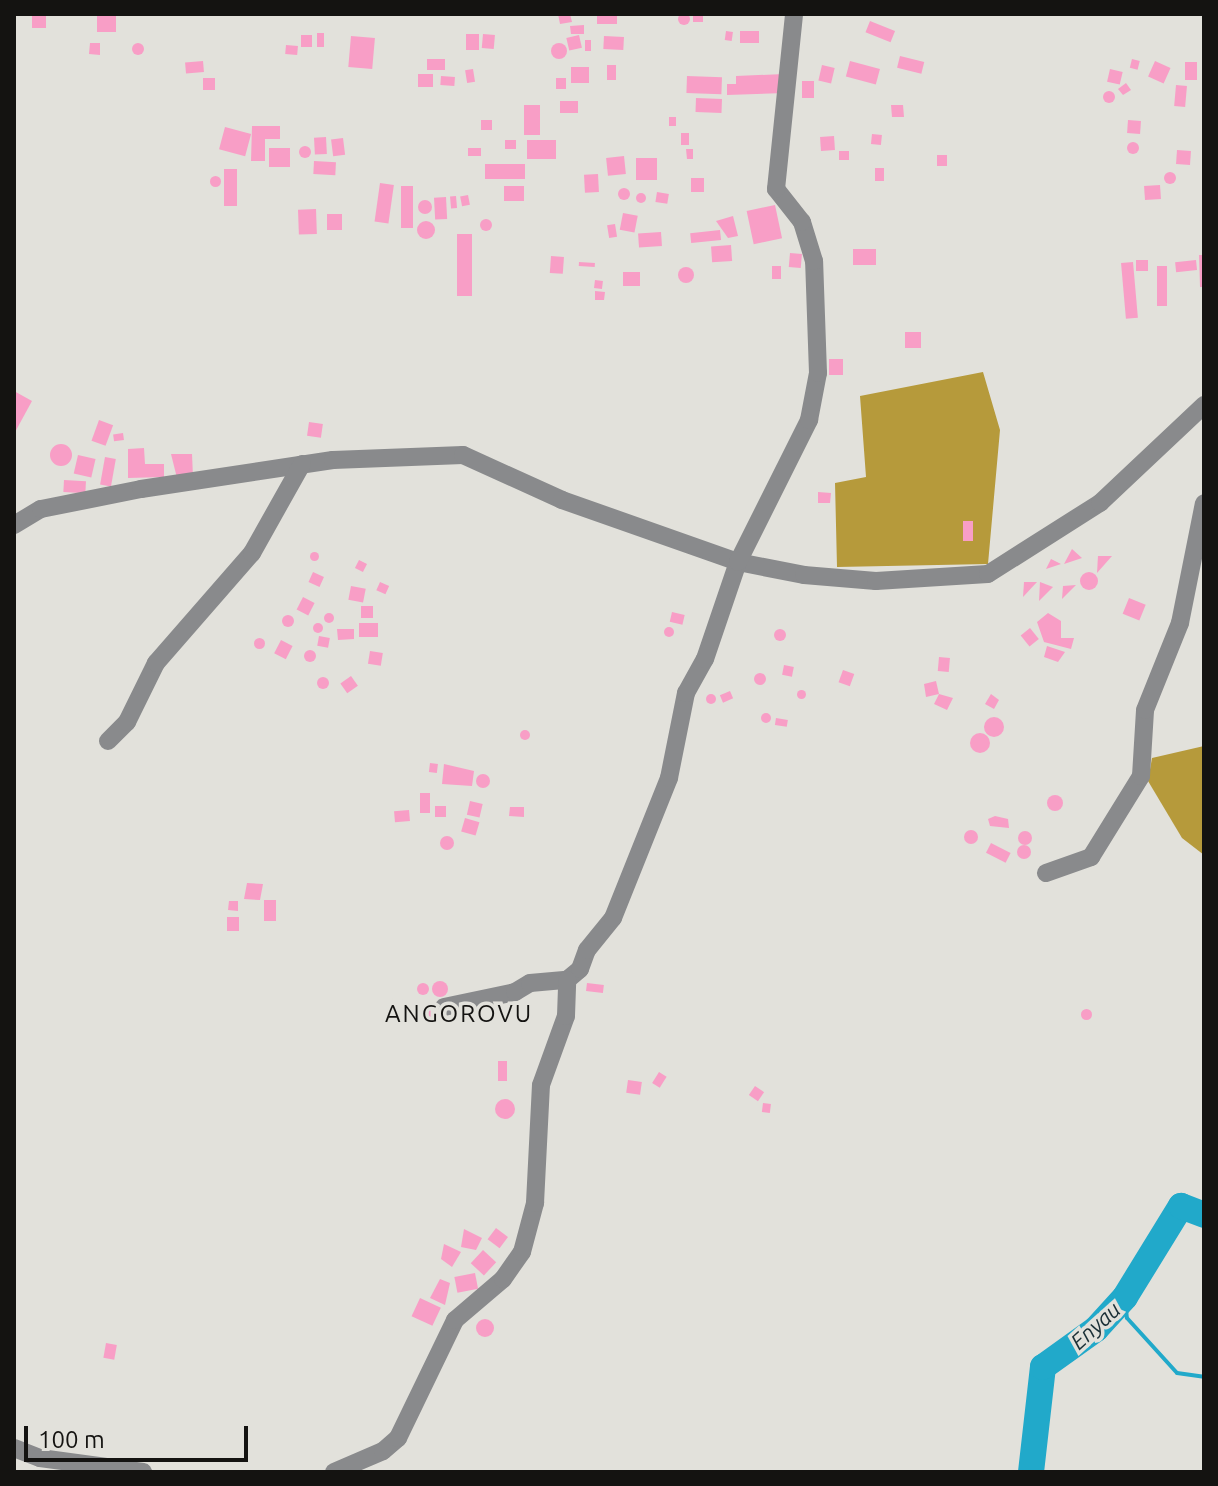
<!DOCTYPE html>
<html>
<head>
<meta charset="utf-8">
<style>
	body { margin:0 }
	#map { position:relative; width:1218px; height:1486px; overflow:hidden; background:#e2e1db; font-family:Ubuntu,sans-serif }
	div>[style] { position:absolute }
	.forest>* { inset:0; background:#b69a3b }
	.stream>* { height:4px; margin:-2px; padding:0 2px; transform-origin:2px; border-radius:2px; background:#21a9ca }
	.river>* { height:26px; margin:-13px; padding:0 13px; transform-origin:13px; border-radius:13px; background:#21a9ca }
	.building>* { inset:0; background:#f89ec6; transform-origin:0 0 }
	.round { border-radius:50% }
	.street>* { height:18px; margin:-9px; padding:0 9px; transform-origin:9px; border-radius:9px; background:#898a8c }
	span { translate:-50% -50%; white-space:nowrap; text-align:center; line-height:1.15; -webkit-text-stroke:7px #e2e1db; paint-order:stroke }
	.water-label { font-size:22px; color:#1a2f36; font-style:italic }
	.quarter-label { font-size:24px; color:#141311; letter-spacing:2px }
	.frame { position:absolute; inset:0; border:16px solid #141311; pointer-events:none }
	.scale { position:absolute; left:24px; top:1426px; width:224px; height:36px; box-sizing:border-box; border:4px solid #141311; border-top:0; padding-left:10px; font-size:24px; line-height:28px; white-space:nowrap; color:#141311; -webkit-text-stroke:6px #e2e1db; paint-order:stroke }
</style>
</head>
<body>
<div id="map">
	<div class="forest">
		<div style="clip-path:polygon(983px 372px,1000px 430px,988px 564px,837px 567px,835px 483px,866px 477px,860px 396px)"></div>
		<div style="clip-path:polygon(1204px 746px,1204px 855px,1182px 838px,1148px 781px,1152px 758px)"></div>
	</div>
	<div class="stream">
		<div style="left:1125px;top:1297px;width:21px;rotate:85deg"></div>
		<div style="left:1127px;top:1318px;width:74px;rotate:47.7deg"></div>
		<div style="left:1177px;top:1373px;width:27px;rotate:8deg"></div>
	</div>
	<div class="river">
		<div style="left:1031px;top:1472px;width:106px;rotate:-83.5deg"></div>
		<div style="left:1043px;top:1367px;width:65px;rotate:-35.6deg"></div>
		<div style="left:1096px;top:1329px;width:43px;rotate:-47.8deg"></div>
		<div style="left:1125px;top:1297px;width:107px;rotate:-58.4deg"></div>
		<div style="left:1181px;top:1206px;width:25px;rotate:21deg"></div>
	</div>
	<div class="building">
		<div class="round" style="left:678px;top:13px;width:12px;height:12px"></div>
		<div style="left:32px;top:14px;width:14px;height:14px"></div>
		<div style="left:97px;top:14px;width:19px;height:18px"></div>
		<div style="clip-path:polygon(558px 14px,570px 14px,572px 22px,560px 24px)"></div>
		<div style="left:597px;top:14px;width:20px;height:10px"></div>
		<div style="left:693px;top:14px;width:10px;height:8px"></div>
		<div style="left:870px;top:21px;width:27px;height:12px;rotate:22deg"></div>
		<div style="clip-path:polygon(584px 25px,584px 34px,571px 34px,570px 26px)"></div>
		<div style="left:726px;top:31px;width:7px;height:9px;rotate:8deg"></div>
		<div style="left:740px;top:31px;width:19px;height:12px"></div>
		<div style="left:317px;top:33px;width:7px;height:14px"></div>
		<div style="left:466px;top:34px;width:13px;height:16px"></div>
		<div style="left:483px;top:34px;width:12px;height:14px;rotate:5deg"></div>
		<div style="left:301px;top:35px;width:11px;height:12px"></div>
		<div style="left:579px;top:35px;width:13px;height:13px;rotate:77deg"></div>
		<div style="left:351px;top:36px;width:24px;height:31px;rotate:5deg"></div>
		<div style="left:604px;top:36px;width:20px;height:13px;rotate:3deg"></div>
		<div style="left:585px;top:40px;width:6px;height:11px"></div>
		<div class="round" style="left:551px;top:43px;width:16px;height:16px"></div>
		<div class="round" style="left:132px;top:43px;width:12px;height:12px"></div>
		<div style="clip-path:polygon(90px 43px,100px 43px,100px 55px,89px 54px)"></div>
		<div style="left:286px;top:45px;width:12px;height:9px;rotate:5deg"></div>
		<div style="left:900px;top:56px;width:25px;height:12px;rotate:14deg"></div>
		<div style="left:427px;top:59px;width:18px;height:11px"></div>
		<div style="left:1132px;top:59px;width:8px;height:9px;rotate:14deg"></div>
		<div style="left:203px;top:61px;width:11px;height:18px;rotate:85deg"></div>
		<div style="left:850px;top:61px;width:31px;height:16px;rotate:15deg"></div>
		<div style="left:1155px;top:61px;width:17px;height:17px;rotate:24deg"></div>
		<div style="left:1185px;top:62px;width:12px;height:18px"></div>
		<div style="left:607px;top:65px;width:9px;height:15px"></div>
		<div style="left:822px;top:65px;width:13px;height:16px;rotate:13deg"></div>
		<div style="left:589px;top:67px;width:16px;height:18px;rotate:90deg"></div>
		<div style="left:473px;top:69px;width:13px;height:8px;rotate:81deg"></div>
		<div style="left:1110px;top:69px;width:13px;height:13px;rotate:13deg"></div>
		<div style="left:418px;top:74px;width:15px;height:13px"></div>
		<div style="clip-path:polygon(784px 74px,785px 93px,727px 95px,727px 84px,736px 84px,736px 76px)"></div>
		<div style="left:441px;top:76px;width:14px;height:9px;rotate:4deg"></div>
		<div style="left:687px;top:76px;width:35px;height:17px;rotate:2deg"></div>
		<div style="left:203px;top:78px;width:12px;height:12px"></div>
		<div style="left:556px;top:78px;width:10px;height:11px"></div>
		<div style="left:802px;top:81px;width:12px;height:17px"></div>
		<div style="clip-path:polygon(1126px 83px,1131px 90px,1123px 95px,1118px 89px)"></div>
		<div style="left:1176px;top:85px;width:11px;height:21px;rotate:5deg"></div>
		<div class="round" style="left:1103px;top:91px;width:12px;height:12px"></div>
		<div style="left:696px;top:98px;width:26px;height:14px;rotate:2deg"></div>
		<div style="left:578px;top:101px;width:12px;height:18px;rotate:90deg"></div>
		<div style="left:524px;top:105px;width:16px;height:30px"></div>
		<div style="clip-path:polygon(891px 105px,903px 105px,904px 117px,892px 117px)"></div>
		<div style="left:676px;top:117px;width:9px;height:7px;rotate:90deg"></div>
		<div style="left:481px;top:120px;width:11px;height:10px"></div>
		<div style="left:1128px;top:120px;width:13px;height:13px;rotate:4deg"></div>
		<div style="clip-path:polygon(252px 126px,280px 126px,280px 139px,265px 139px,265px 161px,251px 161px)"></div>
		<div style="left:225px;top:127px;width:27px;height:23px;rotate:15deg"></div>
		<div style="left:681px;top:133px;width:8px;height:12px"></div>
		<div style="left:872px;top:134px;width:10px;height:10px;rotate:6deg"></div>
		<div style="left:834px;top:136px;width:14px;height:14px;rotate:86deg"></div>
		<div style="left:326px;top:137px;width:17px;height:12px;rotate:87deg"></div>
		<div style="left:343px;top:138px;width:17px;height:12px;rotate:83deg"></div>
		<div style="left:505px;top:140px;width:11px;height:9px"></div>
		<div style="left:556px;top:140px;width:19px;height:29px;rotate:90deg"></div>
		<div class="round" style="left:1127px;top:142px;width:12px;height:12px"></div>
		<div class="round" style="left:299px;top:146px;width:12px;height:12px"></div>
		<div style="left:269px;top:148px;width:21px;height:19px"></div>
		<div style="left:468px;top:148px;width:13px;height:8px"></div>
		<div style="clip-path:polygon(686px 149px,693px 149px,693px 159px,687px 159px)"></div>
		<div style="left:1177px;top:150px;width:14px;height:14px;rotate:4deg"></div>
		<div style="left:839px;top:151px;width:10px;height:9px"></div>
		<div style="left:937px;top:155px;width:10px;height:11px"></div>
		<div style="left:624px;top:156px;width:18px;height:18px;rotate:84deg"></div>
		<div style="left:636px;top:158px;width:21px;height:22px"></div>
		<div style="left:314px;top:161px;width:22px;height:13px;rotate:3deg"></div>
		<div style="left:485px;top:164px;width:40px;height:15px"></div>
		<div style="left:875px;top:168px;width:9px;height:13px"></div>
		<div style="left:224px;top:169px;width:13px;height:37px"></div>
		<div class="round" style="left:1164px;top:172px;width:12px;height:12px"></div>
		<div style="left:598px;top:174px;width:18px;height:14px;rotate:87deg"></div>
		<div class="round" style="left:209.5px;top:175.5px;width:11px;height:11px"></div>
		<div style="left:691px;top:178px;width:13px;height:14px"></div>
		<div style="left:380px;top:183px;width:14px;height:39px;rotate:8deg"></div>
		<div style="left:1160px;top:185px;width:14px;height:16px;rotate:86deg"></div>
		<div style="left:401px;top:186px;width:12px;height:42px"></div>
		<div style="left:524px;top:186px;width:15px;height:20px;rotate:90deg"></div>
		<div class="round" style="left:618px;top:188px;width:12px;height:12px"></div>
		<div style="left:657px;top:192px;width:12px;height:10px;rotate:9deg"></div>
		<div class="round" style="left:636px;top:193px;width:10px;height:10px"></div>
		<div style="left:468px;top:195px;width:10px;height:8px;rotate:79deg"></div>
		<div style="left:456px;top:196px;width:12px;height:6px;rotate:85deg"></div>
		<div style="left:446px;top:197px;width:22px;height:12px;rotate:87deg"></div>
		<div class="round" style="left:418px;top:200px;width:14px;height:14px"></div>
		<div style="left:775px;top:205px;width:34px;height:29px;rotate:78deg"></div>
		<div style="left:316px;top:209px;width:25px;height:18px;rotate:88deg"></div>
		<div style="left:623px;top:213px;width:15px;height:17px;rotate:11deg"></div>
		<div style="left:327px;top:214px;width:15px;height:16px"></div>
		<div style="clip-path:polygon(733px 216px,738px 236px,728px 238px,716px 221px)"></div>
		<div class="round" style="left:480px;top:219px;width:12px;height:12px"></div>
		<div class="round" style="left:417px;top:221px;width:18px;height:18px"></div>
		<div style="left:615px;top:224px;width:13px;height:8px;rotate:81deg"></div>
		<div style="left:720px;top:230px;width:10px;height:30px;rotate:84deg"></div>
		<div style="left:661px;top:232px;width:14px;height:23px;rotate:86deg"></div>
		<div style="left:457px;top:234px;width:15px;height:62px"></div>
		<div style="left:731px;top:245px;width:16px;height:20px;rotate:86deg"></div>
		<div style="left:853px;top:249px;width:23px;height:16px"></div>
		<div style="left:790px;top:253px;width:12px;height:14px;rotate:5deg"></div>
		<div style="clip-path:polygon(1199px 255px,1204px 255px,1204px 287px,1200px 287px)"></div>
		<div style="left:551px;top:256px;width:13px;height:17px;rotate:4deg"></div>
		<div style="left:1136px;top:260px;width:12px;height:11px"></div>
		<div style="left:1196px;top:260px;width:10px;height:21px;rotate:84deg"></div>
		<div style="left:579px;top:262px;width:16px;height:4px;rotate:4deg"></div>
		<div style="left:1133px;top:262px;width:56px;height:12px;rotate:85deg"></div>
		<div style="left:772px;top:266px;width:9px;height:13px"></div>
		<div style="left:1157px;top:266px;width:10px;height:40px"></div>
		<div class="round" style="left:678px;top:267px;width:16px;height:16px"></div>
		<div style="left:623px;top:272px;width:17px;height:14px"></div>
		<div style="left:595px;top:280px;width:8px;height:8px;rotate:7deg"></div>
		<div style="clip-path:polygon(595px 291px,605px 292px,604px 300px,595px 300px)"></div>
		<div style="left:905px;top:332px;width:16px;height:16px"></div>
		<div style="left:829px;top:359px;width:14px;height:16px"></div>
		<div style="clip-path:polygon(14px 391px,32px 401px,14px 434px)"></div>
		<div style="left:99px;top:420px;width:15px;height:22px;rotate:20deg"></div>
		<div style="left:309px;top:422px;width:14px;height:14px;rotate:8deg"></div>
		<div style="left:123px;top:433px;width:7px;height:10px;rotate:82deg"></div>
		<div class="round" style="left:50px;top:444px;width:22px;height:22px"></div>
		<div style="clip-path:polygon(144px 448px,145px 464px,164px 464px,164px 477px,128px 478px,128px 449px)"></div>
		<div style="clip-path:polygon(171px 454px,192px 454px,193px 477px,177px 478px)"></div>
		<div style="left:78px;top:455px;width:18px;height:19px;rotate:13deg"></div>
		<div style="left:105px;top:457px;width:11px;height:28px;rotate:10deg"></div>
		<div style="left:64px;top:480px;width:22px;height:12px;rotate:3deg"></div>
		<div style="clip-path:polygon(818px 492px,831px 493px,830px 503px,818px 503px)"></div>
		<div style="left:963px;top:521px;width:10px;height:20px"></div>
		<div style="clip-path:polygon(1072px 549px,1082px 558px,1064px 564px)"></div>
		<div class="round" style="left:309.5px;top:551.5px;width:9px;height:9px"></div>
		<div style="clip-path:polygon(1098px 556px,1112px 556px,1097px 573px)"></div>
		<div style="clip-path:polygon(1051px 559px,1061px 564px,1046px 569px)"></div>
		<div style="left:359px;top:560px;width:9px;height:9px;rotate:27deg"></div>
		<div style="left:313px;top:572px;width:12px;height:11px;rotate:24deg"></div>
		<div class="round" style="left:1080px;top:572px;width:18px;height:18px"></div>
		<div style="left:380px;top:582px;width:10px;height:9px;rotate:24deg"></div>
		<div style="clip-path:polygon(1024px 582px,1037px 582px,1023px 597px)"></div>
		<div style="clip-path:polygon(1040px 582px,1053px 587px,1039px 601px)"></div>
		<div style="clip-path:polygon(1076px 585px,1062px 599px,1063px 586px)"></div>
		<div style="left:351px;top:586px;width:15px;height:14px;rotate:11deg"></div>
		<div style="left:303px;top:597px;width:13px;height:14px;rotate:27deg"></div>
		<div style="left:1129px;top:598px;width:18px;height:17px;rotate:22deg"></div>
		<div style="left:361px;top:606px;width:12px;height:12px"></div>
		<div style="left:672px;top:612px;width:13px;height:10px;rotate:13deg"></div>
		<div class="round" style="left:324px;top:613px;width:10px;height:10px"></div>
		<div style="clip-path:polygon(1048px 613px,1061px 621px,1061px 638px,1074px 638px,1071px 649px,1044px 642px,1037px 622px)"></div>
		<div class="round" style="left:282px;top:615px;width:12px;height:12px"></div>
		<div class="round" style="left:313px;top:623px;width:10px;height:10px"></div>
		<div style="left:378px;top:623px;width:14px;height:19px;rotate:90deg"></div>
		<div class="round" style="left:664px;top:627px;width:10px;height:10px"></div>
		<div style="left:1030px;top:628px;width:14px;height:12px;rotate:51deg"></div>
		<div class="round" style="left:774px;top:629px;width:12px;height:12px"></div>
		<div style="clip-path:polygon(337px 629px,354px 629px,354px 639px,338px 640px)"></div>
		<div style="left:319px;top:636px;width:11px;height:10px;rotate:10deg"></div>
		<div class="round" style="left:253.5px;top:637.5px;width:11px;height:11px"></div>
		<div style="left:281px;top:640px;width:13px;height:15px;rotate:27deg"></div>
		<div style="clip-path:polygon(1047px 646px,1065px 652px,1058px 662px,1044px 657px)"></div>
		<div class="round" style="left:304px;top:650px;width:12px;height:12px"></div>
		<div style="left:370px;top:651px;width:13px;height:13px;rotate:9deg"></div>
		<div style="left:939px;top:657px;width:11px;height:14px;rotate:5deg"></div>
		<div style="left:784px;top:665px;width:10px;height:10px;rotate:11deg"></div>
		<div style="left:843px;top:670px;width:12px;height:13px;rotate:20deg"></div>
		<div class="round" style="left:754px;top:673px;width:12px;height:12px"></div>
		<div style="left:351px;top:676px;width:12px;height:13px;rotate:55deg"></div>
		<div class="round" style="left:317px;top:677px;width:12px;height:12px"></div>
		<div style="clip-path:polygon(936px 681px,939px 694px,953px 698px,947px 710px,934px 704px,939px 694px,926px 697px,924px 684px)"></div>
		<div class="round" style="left:796.5px;top:689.5px;width:9px;height:9px"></div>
		<div style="left:730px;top:691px;width:8px;height:11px;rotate:67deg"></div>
		<div class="round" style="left:706px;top:694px;width:10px;height:10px"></div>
		<div style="clip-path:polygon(991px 694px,999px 700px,994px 709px,985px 704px)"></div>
		<div class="round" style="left:761px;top:713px;width:10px;height:10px"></div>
		<div class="round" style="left:984px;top:717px;width:20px;height:20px"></div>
		<div style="left:776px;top:718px;width:12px;height:7px;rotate:9deg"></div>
		<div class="round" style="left:520px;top:730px;width:10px;height:10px"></div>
		<div class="round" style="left:970px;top:733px;width:20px;height:20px"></div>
		<div style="left:430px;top:763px;width:8px;height:9px;rotate:7deg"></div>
		<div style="clip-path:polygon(444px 764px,474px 771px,472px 786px,442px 784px)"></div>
		<div class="round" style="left:476px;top:774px;width:14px;height:14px"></div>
		<div style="left:420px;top:793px;width:10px;height:20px"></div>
		<div class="round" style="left:1047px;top:795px;width:16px;height:16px"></div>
		<div style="left:470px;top:801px;width:13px;height:14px;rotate:13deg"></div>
		<div style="left:435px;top:806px;width:11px;height:11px"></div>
		<div style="clip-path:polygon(510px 807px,524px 807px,524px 817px,509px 816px)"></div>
		<div style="left:409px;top:810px;width:11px;height:15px;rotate:85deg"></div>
		<div style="clip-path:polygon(995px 816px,1008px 819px,1009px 828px,990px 826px,988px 819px)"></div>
		<div style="left:465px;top:818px;width:15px;height:14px;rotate:16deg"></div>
		<div class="round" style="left:964px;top:830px;width:14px;height:14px"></div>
		<div class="round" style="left:1018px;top:831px;width:14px;height:14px"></div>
		<div class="round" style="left:440px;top:836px;width:14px;height:14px"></div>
		<div style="left:991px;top:843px;width:22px;height:11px;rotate:27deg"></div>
		<div class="round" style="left:1017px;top:845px;width:14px;height:14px"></div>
		<div style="clip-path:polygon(247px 883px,263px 884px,260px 900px,244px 899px)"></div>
		<div style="left:264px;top:900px;width:12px;height:21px"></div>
		<div style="clip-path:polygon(229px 901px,238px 901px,238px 911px,228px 910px)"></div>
		<div style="left:227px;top:917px;width:12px;height:14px"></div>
		<div class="round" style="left:432px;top:981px;width:16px;height:16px"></div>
		<div class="round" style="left:417px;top:983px;width:12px;height:12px"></div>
		<div style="left:587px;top:983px;width:17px;height:8px;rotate:7deg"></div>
		<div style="left:429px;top:1006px;width:13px;height:10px;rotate:18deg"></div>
		<div class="round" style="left:1080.5px;top:1008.5px;width:11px;height:11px"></div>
		<div style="left:498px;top:1061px;width:9px;height:20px"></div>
		<div style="left:659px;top:1072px;width:9px;height:13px;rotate:32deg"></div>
		<div style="left:628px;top:1080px;width:14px;height:13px;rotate:8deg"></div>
		<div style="left:755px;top:1086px;width:11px;height:11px;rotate:34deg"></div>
		<div class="round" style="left:495px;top:1099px;width:20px;height:20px"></div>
		<div style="left:763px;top:1103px;width:8px;height:9px;rotate:7deg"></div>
		<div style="left:496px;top:1228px;width:15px;height:14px;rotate:37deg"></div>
		<div style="clip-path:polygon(464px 1229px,482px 1238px,476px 1250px,461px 1247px)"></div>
		<div style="clip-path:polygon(444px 1244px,461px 1252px,452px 1267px,441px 1259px)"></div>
		<div style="left:483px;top:1250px;width:18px;height:18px;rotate:43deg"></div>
		<div style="left:475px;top:1273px;width:16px;height:21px;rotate:79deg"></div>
		<div style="clip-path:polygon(440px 1279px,450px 1283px,445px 1305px,430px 1298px)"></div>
		<div style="left:420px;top:1298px;width:23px;height:20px;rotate:25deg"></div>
		<div class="round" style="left:476px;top:1319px;width:18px;height:18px"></div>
		<div style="left:106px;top:1343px;width:11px;height:15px;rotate:10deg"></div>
	</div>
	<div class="street">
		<div style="left:14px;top:525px;width:31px;rotate:-31deg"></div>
		<div style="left:41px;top:509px;width:102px;rotate:-11.3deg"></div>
		<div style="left:141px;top:489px;width:194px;rotate:-8.6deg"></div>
		<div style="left:333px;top:460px;width:130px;rotate:-2.2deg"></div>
		<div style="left:463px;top:455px;width:109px;rotate:24.4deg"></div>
		<div style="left:562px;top:500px;width:187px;rotate:19.4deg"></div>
		<div style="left:738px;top:562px;width:67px;rotate:11.1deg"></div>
		<div style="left:804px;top:575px;width:72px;rotate:4.8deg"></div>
		<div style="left:876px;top:581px;width:112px;rotate:-3.6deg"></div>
		<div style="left:988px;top:574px;width:133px;rotate:-32.4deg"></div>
		<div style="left:1100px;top:503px;width:143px;rotate:-43.3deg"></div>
		<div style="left:108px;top:741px;width:27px;rotate:-45deg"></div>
		<div style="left:127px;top:722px;width:66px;rotate:-63.8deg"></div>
		<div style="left:156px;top:663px;width:146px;rotate:-48.9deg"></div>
		<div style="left:252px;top:553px;width:102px;rotate:-60.7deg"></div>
		<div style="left:1046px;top:873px;width:48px;rotate:-19.6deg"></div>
		<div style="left:1091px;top:857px;width:95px;rotate:-58.3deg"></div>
		<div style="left:1141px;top:776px;width:66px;rotate:-86.5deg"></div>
		<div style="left:1145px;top:710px;width:94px;rotate:-68.1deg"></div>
		<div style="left:1180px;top:623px;width:122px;rotate:-78.7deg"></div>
		<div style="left:444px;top:1007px;width:73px;rotate:-11.9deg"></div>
		<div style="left:515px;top:992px;width:17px;rotate:-31deg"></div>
		<div style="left:530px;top:983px;width:37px;rotate:-5deg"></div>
		<div style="left:567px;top:980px;width:17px;rotate:-40deg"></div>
		<div style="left:580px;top:969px;width:20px;rotate:-70deg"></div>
		<div style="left:587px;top:950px;width:41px;rotate:-50.9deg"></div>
		<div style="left:613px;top:918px;width:151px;rotate:-68.2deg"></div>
		<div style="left:669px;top:778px;width:87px;rotate:-78.7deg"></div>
		<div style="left:686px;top:693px;width:39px;rotate:-61deg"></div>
		<div style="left:705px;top:659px;width:102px;rotate:-71.2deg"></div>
		<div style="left:738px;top:562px;width:159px;rotate:-63.4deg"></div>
		<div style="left:809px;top:420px;width:48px;rotate:-79.2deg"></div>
		<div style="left:818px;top:373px;width:112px;rotate:-92deg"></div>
		<div style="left:814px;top:261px;width:41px;rotate:-107.1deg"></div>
		<div style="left:802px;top:222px;width:42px;rotate:-128.2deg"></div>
		<div style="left:776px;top:189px;width:176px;rotate:-84.1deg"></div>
		<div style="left:14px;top:1448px;width:28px;rotate:21deg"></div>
		<div style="left:40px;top:1458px;width:104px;rotate:7.7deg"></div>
		<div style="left:334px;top:1472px;width:53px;rotate:-23.2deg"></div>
		<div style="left:383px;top:1451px;width:20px;rotate:-41deg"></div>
		<div style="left:398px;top:1438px;width:131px;rotate:-64.2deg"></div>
		<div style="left:455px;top:1320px;width:63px;rotate:-40.5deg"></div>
		<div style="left:503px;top:1279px;width:33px;rotate:-55deg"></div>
		<div style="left:522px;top:1252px;width:51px;rotate:-75.1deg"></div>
		<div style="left:535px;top:1203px;width:118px;rotate:-87.1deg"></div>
		<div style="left:541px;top:1085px;width:73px;rotate:-70.1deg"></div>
		<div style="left:566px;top:1016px;width:36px;rotate:-88deg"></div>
	</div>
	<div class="water-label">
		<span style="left:1095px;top:1325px;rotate:-42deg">Enyau</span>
	</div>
	<div class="quarter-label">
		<span style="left:459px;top:1014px">ANGOROVU</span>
	</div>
	<div class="frame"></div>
	<div class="scale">100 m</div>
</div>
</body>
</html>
